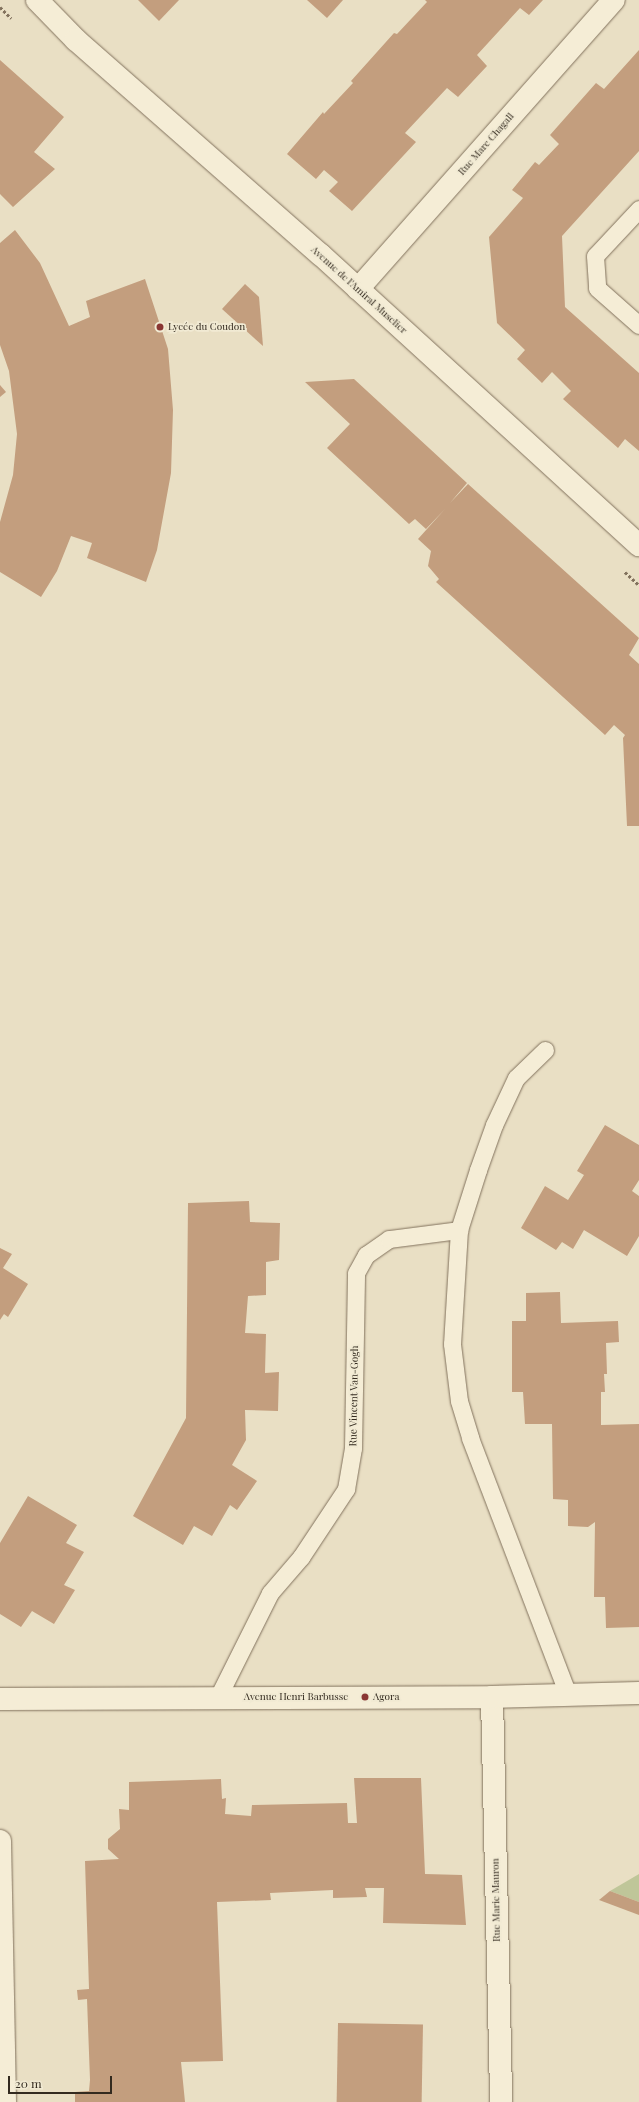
<!DOCTYPE html>
<html>
<head>
<meta charset="utf-8">
<style>
	body { margin:0 }
	#map { position:relative; width:639px; height:2102px; overflow:hidden; background:#e9dfc4; font-family:"Playfair Display",serif }
	div>[style] { position:absolute }
	.green>* { inset:0; background:#bfc699 }
	.building>* { inset:0; background:#c39e7e; transform-origin:0 0 }
	.path>* { height:2.5px; margin-top:-1.25px; transform-origin:0; background:repeating-linear-gradient(90deg,#82725d 0 3px,transparent 0 5px) }
	.roads { filter:drop-shadow(0 0 1px #82725d) drop-shadow(0 0 1px #82725d) }
	.lane>* { height:17px; margin:-8.5px; padding:0 8.5px; transform-origin:8.5px; border-radius:8.5px; background:#f5edd6 }
	.street>* { height:22px; margin:-11px; padding:0 11px; transform-origin:11px; border-radius:11px; background:#f5edd6 }
	.dots>* { width:11px; height:11px; translate:-50% -50%; box-sizing:border-box; border:2px solid #f1ead3; border-radius:50% }
	span { translate:-50% -50%; white-space:nowrap; text-align:center; line-height:1.15; -webkit-text-stroke:3.5px #f1ead3; paint-order:stroke }
	.street-label { font-size:10px; color:#332a1f }
	.poi-label { font-size:10px; color:#332a1f }
	.left { translate:0 -50%; text-align:left }
	.scale { position:absolute; left:8px; top:2076px; width:104px; height:18px; box-sizing:border-box; border:2px solid #332a1f; border-top:0; padding-left:5px; font-size:12px; line-height:14px; white-space:nowrap; color:#332a1f; -webkit-text-stroke:3px #f1ead3; paint-order:stroke }
</style>
</head>
<body>
<div id="map">
	<div class="green">
		<div style="clip-path:polygon(639px 1874px,639px 1902px,610px 1891px)"></div>
	</div>
	<div class="building">
		<div style="clip-path:polygon(138px 0,179px 0,159px 21px)"></div>
		<div style="clip-path:polygon(307px 0,343px 0,327px 18px)"></div>
		<div style="clip-path:polygon(425px 0,543px 0,529px 15px,520px 8px,477px 55px,487px 66px,458px 97px,447px 88px,405px 133px,416px 142px,352px 211px,329px 191px,338px 182px,324px 170px,316px 179px,287px 154px,323px 112px,324px 114px,353px 83px,351px 81px,394px 33px,397px 34px,427px 2px)"></div>
		<div style="clip-path:polygon(639px 50px,639px 151px,562px 236px,565px 307px,639px 373px,639px 451px,625px 439px,618px 448px,563px 399px,571px 391px,552px 372px,542px 383px,517px 359px,525px 350px,497px 323px,489px 237px,523px 198px,512px 190px,535px 162px,539px 165px,559px 144px,550px 135px,596px 83px,604px 89px)"></div>
		<div style="clip-path:polygon(0 60px,64px 117px,34px 152px,55px 169px,13px 207px,0 194px)"></div>
		<div style="clip-path:polygon(15px 230px,40px 263px,69px 326px,90px 317px,86px 301px,145px 279px,168px 349px,173px 410px,171px 473px,157px 550px,146px 582px,87px 558px,92px 543px,71px 536px,57px 571px,41px 597px,0 572px,0 522px,13px 475px,17px 434px,9px 371px,0 345px,0 243px)"></div>
		<div style="clip-path:polygon(245px 284px,259px 297px,263px 346px,222px 309px)"></div>
		<div style="clip-path:polygon(354px 379px,467px 483px,450px 503px,468px 484px,639px 638px,629px 655px,639px 664px,639px 826px,627px 826px,623px 738px,625px 735px,614px 725px,605px 735px,436px 582px,439px 579px,428px 566px,431px 551px,418px 539px,445px 509px,426px 529px,415px 519px,409px 524px,327px 448px,350px 424px,305px 382px)"></div>
		<div style="clip-path:polygon(0 385px,6px 392px,0 397px)"></div>
		<div style="clip-path:polygon(605px 1125px,639px 1145px,639px 1180px,632px 1191px,639px 1196px,639px 1236px,627px 1256px,584px 1230px,573px 1249px,562px 1242px,556px 1250px,521px 1228px,545px 1186px,568px 1200px,584px 1175px,577px 1171px)"></div>
		<div style="clip-path:polygon(249px 1201px,250px 1222px,280px 1223px,279px 1260px,266px 1262px,266px 1295px,248px 1296px,245px 1333px,266px 1334px,265px 1373px,279px 1372px,278px 1411px,245px 1410px,246px 1440px,232px 1465px,257px 1481px,237px 1510px,230px 1505px,212px 1536px,194px 1526px,183px 1545px,133px 1516px,186px 1418px,188px 1203px)"></div>
		<div style="clip-path:polygon(0 1248px,12px 1254px,3px 1268px,28px 1284px,8px 1317px,4px 1314px,0 1320px)"></div>
		<div style="clip-path:polygon(560px 1292px,561px 1323px,618px 1321px,619px 1342px,606px 1343px,607px 1374px,604px 1374px,605px 1392px,601px 1392px,601px 1425px,639px 1424px,639px 1627px,606px 1628px,605px 1597px,594px 1597px,595px 1522px,588px 1527px,568px 1526px,568px 1500px,553px 1499px,552px 1424px,525px 1424px,523px 1392px,512px 1392px,512px 1321px,526px 1321px,526px 1293px)"></div>
		<div style="clip-path:polygon(28px 1496px,77px 1525px,66px 1543px,84px 1552px,64px 1585px,75px 1590px,54px 1624px,32px 1611px,21px 1627px,0 1614px,0 1543px)"></div>
		<div style="clip-path:polygon(354px 1778px,421px 1778px,425px 1874px,462px 1875px,466px 1925px,383px 1923px,384px 1888px,365px 1888px,367px 1897px,333px 1898px,333px 1890px,270px 1893px,271px 1900px,217px 1902px,223px 2061px,181px 2062px,185px 2102px,75px 2102px,75px 2092px,89px 2091px,90px 2080px,87px 1999px,78px 2000px,77px 1990px,89px 1989px,85px 1861px,119px 1859px,108px 1849px,108px 1839px,120px 1829px,119px 1809px,129px 1810px,129px 1782px,221px 1779px,222px 1799px,226px 1798px,225px 1814px,251px 1816px,252px 1805px,347px 1803px,348px 1823px,357px 1823px)"></div>
		<div style="clip-path:polygon(610px 1891px,639px 1902px,639px 1915px,599px 1900px)"></div>
		<div style="left:338px;top:2023px;width:85px;height:79px;rotate:1deg"></div>
	</div>
	<div class="path">
		<div style="left:0;top:7px;width:16px;rotate:45deg"></div>
		<div style="left:625px;top:572px;width:19px;rotate:43deg"></div>
	</div>
	<div class="roads">
		<div class="lane">
			<div style="left:639px;top:209px;width:64px;rotate:133.1deg"></div>
			<div style="left:595px;top:256px;width:32px;rotate:86deg"></div>
			<div style="left:597px;top:288px;width:56px;rotate:41.4deg"></div>
			<div style="left:545px;top:1050px;width:40px;rotate:136deg"></div>
			<div style="left:516px;top:1078px;width:52px;rotate:115.1deg"></div>
			<div style="left:494px;top:1125px;width:48px;rotate:109.6deg"></div>
			<div style="left:478px;top:1170px;width:63px;rotate:107.6deg"></div>
			<div style="left:459px;top:1230px;width:114px;rotate:93.5deg"></div>
			<div style="left:452px;top:1344px;width:57px;rotate:83deg"></div>
			<div style="left:459px;top:1401px;width:39px;rotate:73deg"></div>
			<div style="left:470px;top:1438px;width:274px;rotate:69.1deg"></div>
			<div style="left:218px;top:1697px;width:116px;rotate:-63.4deg"></div>
			<div style="left:270px;top:1593px;width:48px;rotate:-49.3deg"></div>
			<div style="left:301px;top:1557px;width:82px;rotate:-56.5deg"></div>
			<div style="left:346px;top:1489px;width:42px;rotate:-80.3deg"></div>
			<div style="left:353px;top:1448px;width:175px;rotate:-89deg"></div>
			<div style="left:356px;top:1273px;width:21px;rotate:-61deg"></div>
			<div style="left:366px;top:1255px;width:28px;rotate:-35deg"></div>
			<div style="left:389px;top:1239px;width:71px;rotate:-7.3deg"></div>
		</div>
		<div class="street">
			<div style="left:37px;top:0;width:56px;rotate:45.7deg"></div>
			<div style="left:76px;top:40px;width:325px;rotate:41.3deg"></div>
			<div style="left:320px;top:254px;width:432px;rotate:42.4deg"></div>
			<div style="left:358px;top:289px;width:386px;rotate:-48.5deg"></div>
			<div style="left:492px;top:1697px;width:405px;rotate:88.7deg"></div>
			<div style="left:0;top:1699px;width:492px;rotate:-0.2deg"></div>
			<div style="left:492px;top:1697px;width:147px;rotate:-1.6deg"></div>
			<div style="left:0;top:1841px;width:261px;rotate:88.9deg"></div>
		</div>
	</div>
	<div class="dots">
		<div style="left:160px;top:327px;background:#8a3633"></div>
		<div style="left:365px;top:1697px;background:#8a3633"></div>
	</div>
	<div class="street-label">
		<span style="left:486px;top:144px;rotate:-49deg">Rue Marc Chagall</span>
		<span style="left:359px;top:290px;rotate:42deg">Avenue de l'Amiral Muselier</span>
		<span style="left:354px;top:1396px;rotate:-89deg">Rue Vincent Van-Gogh</span>
		<span style="left:296px;top:1697px">Avenue Henri Barbusse</span>
		<span style="left:496px;top:1900px;rotate:-91deg">Rue Marie Mauron</span>
	</div>
	<div class="poi-label">
		<span class="left" style="left:168px;top:327px">Lycée du Coudon</span>
		<span class="left" style="left:373px;top:1697px">Agora</span>
	</div>
	<div class="scale">20 m</div>
</div>
</body>
</html>
